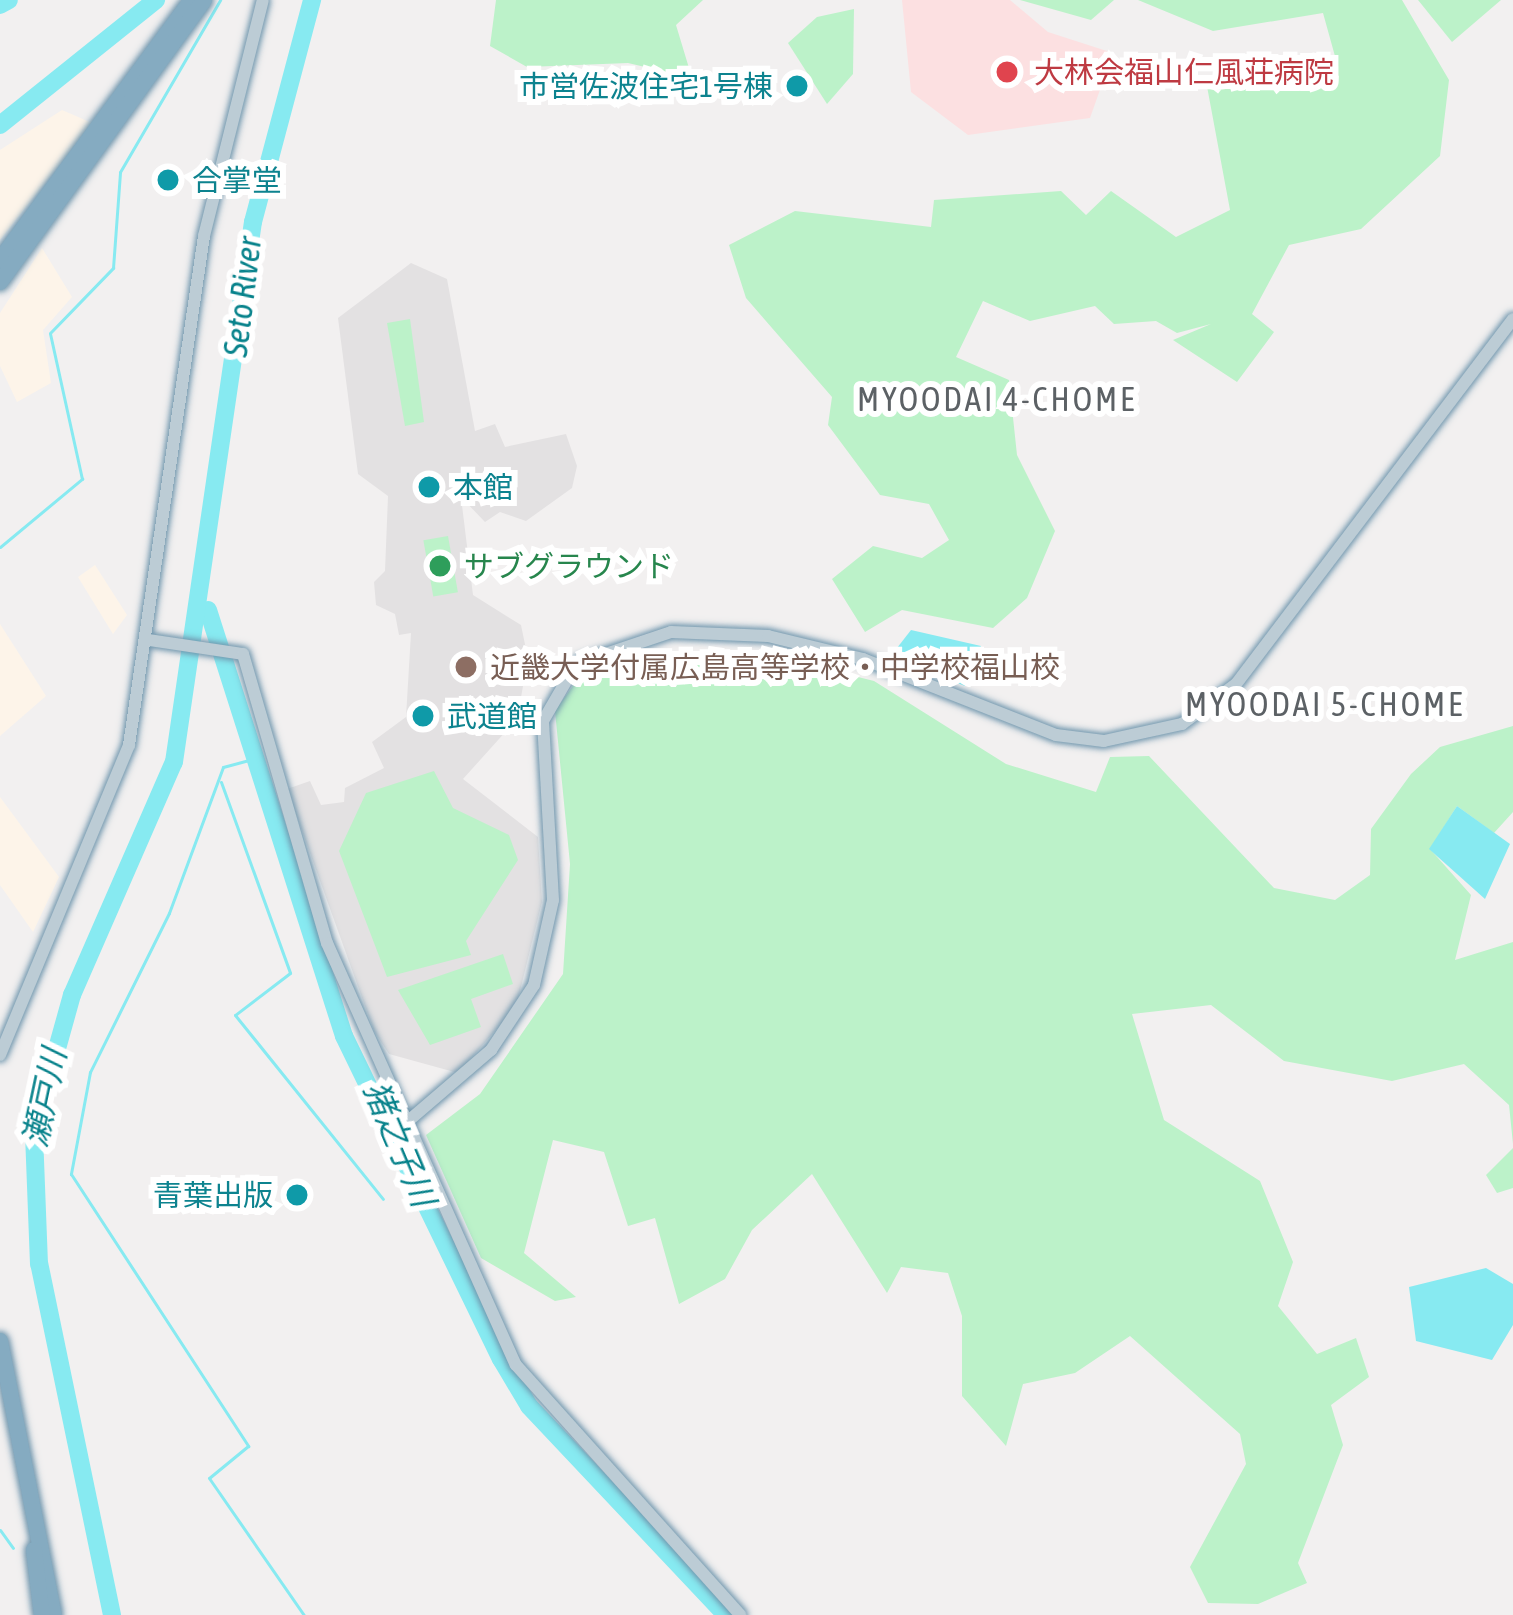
<!DOCTYPE html>
<html>
<head>
<meta charset="utf-8">
<style>
	body { margin:0 }
	#map { position:relative; width:1513px; height:1615px; overflow:hidden; background:#f2f0f0; font-family:"Asap Condensed","Noto Sans JP",sans-serif }
	div>[style] { position:absolute }
	.commercial>* { inset:0; background:#fdf4e9 }
	.education>* { inset:0; background:#e3e1e2 }
	.medical>* { inset:0; background:#fce0e1 }
	.green>* { inset:0; background:#bcf2c9; transform-origin:0 0 }
	.water>* { inset:0; background:#87eaf1 }
	.stream>* { height:3px; margin:-1.5px; padding:0 1.5px; transform-origin:1.5px; border-radius:1.5px; background:#87eaf1 }
	.river>* { height:18px; margin:-9px; padding:0 9px; transform-origin:9px; border-radius:9px; background:#87eaf1 }
	.roads { filter:drop-shadow(0 0 3px #7096ad) drop-shadow(0 0 3px #7096ad) }
	.secondary>* { height:12px; margin:-6px; padding:0 6px; transform-origin:6px; border-radius:6px; background:#bcccd5 }
	.highway>* { height:16px; margin:-8px; padding:0 8px; transform-origin:8px; border-radius:8px; background:#85abc1 }
	.dots>* { width:33px; height:33px; translate:-50% -50%; box-sizing:border-box; border:6px solid #fff; border-radius:50% }
	span { translate:-50% -50%; white-space:nowrap; text-align:center; line-height:1.15; -webkit-text-stroke:12px #fff; paint-order:stroke }
	.health-label { font-size:30px; color:#be3a42 }
	.left { translate:0 -50%; text-align:left }
	.culture-label { font-size:30px; color:#0d838f }
	.right { translate:-100% -50%; text-align:right }
	.leisure-label { font-size:30px; color:#27864d }
	.education-label { font-size:30px; color:#785e54 }
	.water-label { font-size:33px; color:#07828b; font-style:italic }
	.neighbourhood-label { font-size:33px; color:#5c6165; letter-spacing:3px }
</style>
</head>
<body>
<div id="map">
	<div class="commercial">
		<div style="clip-path:polygon(62px 110px,92px 123px,0 240px,0 150px)"></div>
		<div style="clip-path:polygon(42px 248px,72px 297px,43px 330px,51px 383px,17px 402px,0 366px,0 313px)"></div>
		<div style="clip-path:polygon(95px 565px,127px 615px,113px 634px,78px 577px)"></div>
		<div style="clip-path:polygon(0 624px,46px 696px,0 736px)"></div>
		<div style="clip-path:polygon(0 797px,59px 877px,33px 932px,0 885px)"></div>
	</div>
	<div class="education">
		<div style="clip-path:polygon(411px 263px,447px 279px,475px 431px,495px 424px,505px 447px,566px 434px,577px 466px,572px 488px,526px 521px,500px 512px,485px 522px,461px 497px,473px 595px,521px 625px,528px 659px,517px 719px,463px 779px,538px 837px,542px 902px,516px 1007px,458px 1073px,389px 1054px,374px 1031px,287px 789px,310px 781px,321px 805px,344px 802px,345px 788px,384px 768px,372px 742px,406px 717px,411px 633px,399px 635px,395px 614px,376px 605px,374px 582px,385px 571px,388px 496px,358px 474px,338px 318px)"></div>
	</div>
	<div class="medical">
		<div style="clip-path:polygon(902px 0,1010px 0,1048px 32px,1113px 53px,1090px 118px,968px 135px,911px 92px)"></div>
	</div>
	<div class="green">
		<div style="clip-path:polygon(496px 0,703px 0,676px 25px,692px 78px,628px 63px,527px 67px,490px 46px)"></div>
		<div style="clip-path:polygon(1020px 0,1114px 0,1091px 20px)"></div>
		<div style="clip-path:polygon(1138px 0,1402px 0,1449px 80px,1440px 156px,1361px 229px,1289px 245px,1252px 314px,1274px 332px,1237px 382px,1173px 340px,1211px 324px,1177px 333px,1156px 321px,1114px 324px,1095px 306px,1030px 321px,983px 301px,956px 357px,1009px 380px,1017px 455px,1055px 531px,1027px 598px,993px 628px,902px 610px,865px 632px,832px 579px,873px 546px,922px 558px,949px 540px,929px 504px,880px 495px,828px 425px,832px 397px,746px 298px,729px 245px,795px 211px,931px 227px,934px 200px,1061px 191px,1086px 215px,1111px 191px,1176px 237px,1230px 210px,1206px 81px,1338px 67px,1323px 13px,1213px 31px)"></div>
		<div style="clip-path:polygon(1418px 0,1501px 0,1452px 42px)"></div>
		<div style="clip-path:polygon(854px 9px,853px 74px,827px 104px,788px 43px,817px 17px)"></div>
		<div style="clip-path:polygon(410px 319px,424px 422px,405px 426px,387px 323px)"></div>
		<div style="left:448px;top:536px;width:57px;height:25px;rotate:80deg"></div>
		<div style="clip-path:polygon(629px 652px,758px 652px,874px 681px,1006px 764px,1096px 792px,1110px 757px,1149px 756px,1274px 888px,1335px 900px,1370px 875px,1371px 829px,1411px 774px,1440px 747px,1513px 726px,1513px 812px,1494px 833px,1457px 806px,1430px 849px,1471px 895px,1455px 960px,1513px 942px,1513px 1144px,1509px 1105px,1464px 1064px,1392px 1081px,1284px 1061px,1211px 1005px,1132px 1014px,1164px 1120px,1260px 1181px,1293px 1262px,1278px 1306px,1317px 1354px,1356px 1338px,1369px 1377px,1331px 1405px,1343px 1445px,1298px 1563px,1307px 1583px,1258px 1604px,1208px 1603px,1190px 1567px,1246px 1464px,1240px 1434px,1130px 1336px,1075px 1373px,1023px 1384px,1006px 1446px,962px 1396px,962px 1316px,948px 1273px,901px 1267px,887px 1293px,812px 1174px,752px 1230px,725px 1279px,679px 1304px,655px 1218px,628px 1226px,604px 1152px,553px 1140px,524px 1253px,576px 1297px,555px 1301px,481px 1258px,426px 1135px,480px 1094px,563px 974px,570px 864px,555px 711px,584px 670px)"></div>
		<div style="clip-path:polygon(434px 771px,453px 808px,509px 835px,518px 860px,466px 941px,471px 955px,387px 977px,339px 851px,366px 793px)"></div>
		<div style="clip-path:polygon(503px 954px,513px 984px,471px 999px,481px 1027px,430px 1045px,398px 990px)"></div>
		<div style="clip-path:polygon(1513px 1148px,1513px 1188px,1497px 1193px,1486px 1175px)"></div>
	</div>
	<div class="water">
		<div style="clip-path:polygon(911px 630px,981px 646px,965px 686px,890px 657px)"></div>
		<div style="clip-path:polygon(1457px 806px,1510px 844px,1485px 899px,1429px 849px)"></div>
		<div style="clip-path:polygon(1486px 1268px,1513px 1284px,1513px 1325px,1492px 1360px,1416px 1341px,1409px 1287px)"></div>
	</div>
	<div class="stream">
		<div style="left:0;top:547px;width:107px;rotate:-39.7deg"></div>
		<div style="left:82px;top:479px;width:149px;rotate:-102.4deg"></div>
		<div style="left:50px;top:333px;width:91px;rotate:-45.9deg"></div>
		<div style="left:113px;top:268px;width:96px;rotate:-85.8deg"></div>
		<div style="left:120px;top:172px;width:199px;rotate:-59.8deg"></div>
		<div style="left:249px;top:760px;width:27px;rotate:165deg"></div>
		<div style="left:223px;top:767px;width:156px;rotate:110.3deg"></div>
		<div style="left:169px;top:913px;width:178px;rotate:116.4deg"></div>
		<div style="left:90px;top:1072px;width:104px;rotate:100.6deg"></div>
		<div style="left:71px;top:1174px;width:325px;rotate:56.9deg"></div>
		<div style="left:248px;top:1446px;width:50px;rotate:140.6deg"></div>
		<div style="left:209px;top:1478px;width:167px;rotate:55.3deg"></div>
		<div style="left:221px;top:782px;width:203px;rotate:70.1deg"></div>
		<div style="left:290px;top:973px;width:69px;rotate:142.6deg"></div>
		<div style="left:235px;top:1015px;width:236px;rotate:51.2deg"></div>
		<div style="left:0;top:1530px;width:22px;rotate:54deg"></div>
	</div>
	<div class="river">
		<div style="left:0;top:5px;width:10px;rotate:-29deg"></div>
		<div style="left:0;top:125px;width:200px;rotate:-38.7deg"></div>
		<div style="left:208px;top:610px;width:447px;rotate:72.3deg"></div>
		<div style="left:344px;top:1036px;width:359px;rotate:64.1deg"></div>
		<div style="left:501px;top:1359px;width:55px;rotate:59.2deg"></div>
		<div style="left:529px;top:1406px;width:287px;rotate:46.7deg"></div>
		<div style="left:112px;top:1615px;width:359px;rotate:-101.7deg"></div>
		<div style="left:39px;top:1264px;width:133px;rotate:-92.2deg"></div>
		<div style="left:34px;top:1131px;width:141px;rotate:-74.4deg"></div>
		<div style="left:72px;top:995px;width:254px;rotate:-66.4deg"></div>
		<div style="left:174px;top:762px;width:546px;rotate:-81.68deg"></div>
		<div style="left:253px;top:222px;width:230px;rotate:-75.1deg"></div>
	</div>
	<div class="roads">
		<div class="secondary">
			<div style="left:149px;top:640px;width:95px;rotate:8.5deg"></div>
			<div style="left:243px;top:654px;width:301px;rotate:73.8deg"></div>
			<div style="left:327px;top:943px;width:462px;rotate:65.9deg"></div>
			<div style="left:516px;top:1365px;width:336px;rotate:48.1deg"></div>
			<div style="left:0;top:1055px;width:336px;rotate:-67.4deg"></div>
			<div style="left:129px;top:745px;width:514px;rotate:-81.62deg"></div>
			<div style="left:204px;top:236px;width:243px;rotate:-76deg"></div>
			<div style="left:407px;top:1122px;width:111px;rotate:-40.6deg"></div>
			<div style="left:491px;top:1050px;width:78px;rotate:-56.5deg"></div>
			<div style="left:534px;top:985px;width:87px;rotate:-77.4deg"></div>
			<div style="left:553px;top:900px;width:179px;rotate:-93.2deg"></div>
			<div style="left:543px;top:721px;width:66px;rotate:-59.9deg"></div>
			<div style="left:576px;top:664px;width:100px;rotate:-18.6deg"></div>
			<div style="left:671px;top:632px;width:97px;rotate:2.4deg"></div>
			<div style="left:768px;top:636px;width:98px;rotate:13.6deg"></div>
			<div style="left:863px;top:659px;width:207px;rotate:21.5deg"></div>
			<div style="left:1056px;top:735px;width:48px;rotate:7.1deg"></div>
			<div style="left:1104px;top:741px;width:80px;rotate:-12.3deg"></div>
			<div style="left:1182px;top:724px;width:67px;rotate:-36.5deg"></div>
			<div style="left:1236px;top:684px;width:458px;rotate:-52.8deg"></div>
		</div>
		<div class="highway">
			<div style="left:0;top:260px;width:317px;rotate:-53.6deg"></div>
			<div style="left:0;top:282px;width:348px;rotate:-54.1deg"></div>
			<div style="left:0;top:1341px;width:279px;rotate:78.9deg"></div>
			<div style="left:34px;top:1550px;width:65px;rotate:83deg"></div>
		</div>
	</div>
	<div class="dots">
		<div style="left:1007px;top:72px;background:#e0444e"></div>
		<div style="left:797px;top:86px;background:#0f9aa8"></div>
		<div style="left:168px;top:180px;background:#0f9aa8"></div>
		<div style="left:429px;top:487px;background:#0f9aa8"></div>
		<div style="left:440px;top:566px;background:#2e9e5b"></div>
		<div style="left:466px;top:667px;background:#8d6e63"></div>
		<div style="left:423px;top:716px;background:#0f9aa8"></div>
		<div style="left:297px;top:1195px;background:#0f9aa8"></div>
	</div>
	<div class="health-label">
		<span class="left" style="left:1034px;top:72px">大林会福山仁風荘病院</span>
	</div>
	<div class="culture-label">
		<span class="right" style="left:773px;top:86px">市営佐波住宅1号棟</span>
		<span class="left" style="left:192px;top:180px">合掌堂</span>
		<span class="left" style="left:453px;top:487px">本館</span>
		<span class="left" style="left:447px;top:716px">武道館</span>
		<span class="right" style="left:273px;top:1195px">青葉出版</span>
	</div>
	<div class="leisure-label">
		<span class="left" style="left:464px;top:566px">サブグラウンド</span>
	</div>
	<div class="education-label">
		<span class="left" style="left:490px;top:667px">近畿大学付属広島高等学校・中学校福山校</span>
	</div>
	<div class="water-label">
		<span style="left:243px;top:297px;rotate:-83deg">Seto River</span>
		<span style="left:45px;top:1098px;rotate:-78deg">瀬戸川</span>
		<span style="left:399px;top:1144px;rotate:67deg">猪之子川</span>
	</div>
	<div class="neighbourhood-label">
		<span style="left:997px;top:400px">MYOODAI 4-CHOME</span>
		<span style="left:1325px;top:705px">MYOODAI 5-CHOME</span>
	</div>
</div>
</body>
</html>
